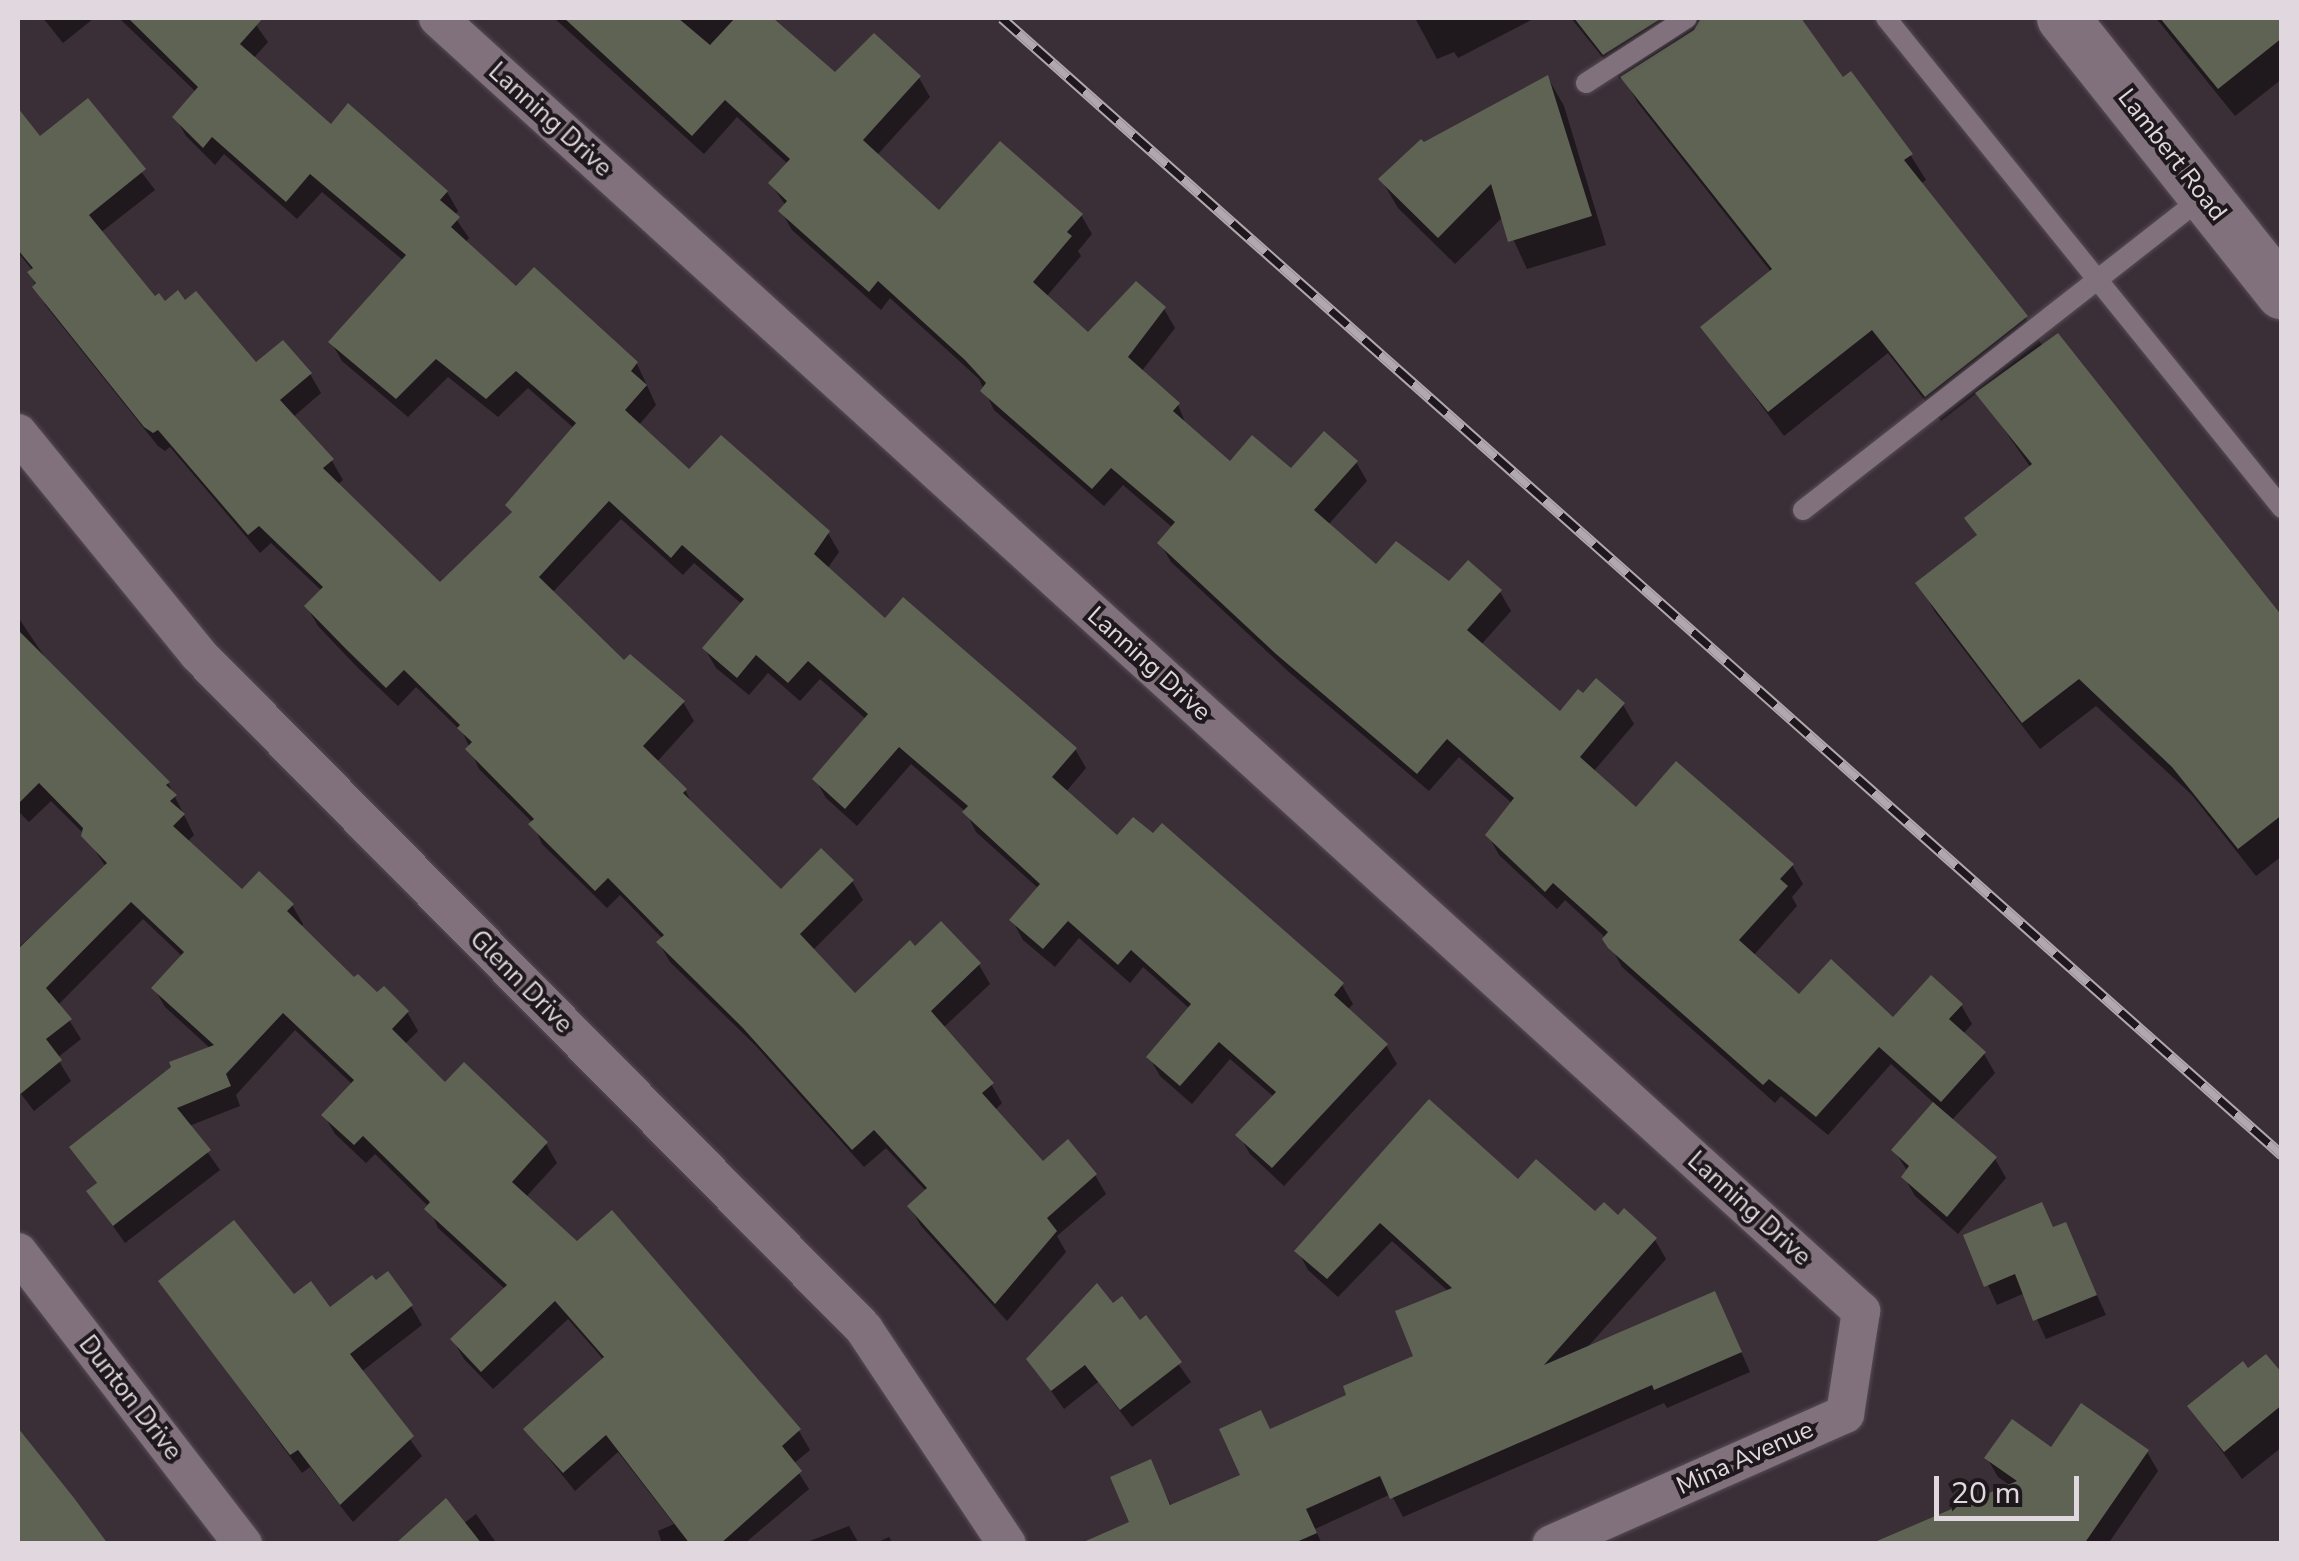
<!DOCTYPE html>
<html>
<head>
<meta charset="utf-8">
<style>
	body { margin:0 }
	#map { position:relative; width:2299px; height:1561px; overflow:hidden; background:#3a2e37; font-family:"Nunito Sans",sans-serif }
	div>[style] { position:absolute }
	.shadow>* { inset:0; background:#0007 }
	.building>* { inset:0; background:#5f6354 }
	.roads { filter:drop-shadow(0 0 2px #564c54) drop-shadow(0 0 2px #564c54) }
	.lane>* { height:20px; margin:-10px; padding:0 10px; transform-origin:10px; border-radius:10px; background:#80717c }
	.street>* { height:38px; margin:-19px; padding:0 19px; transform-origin:19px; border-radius:19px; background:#80717c }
	.secondary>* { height:52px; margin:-26px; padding:0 26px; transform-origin:26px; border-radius:26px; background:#80717c }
	.rail>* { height:11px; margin-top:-5.5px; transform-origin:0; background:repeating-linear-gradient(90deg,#1e181c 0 22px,#b1a8af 0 44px); box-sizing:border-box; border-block:2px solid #b1a8af }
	span { translate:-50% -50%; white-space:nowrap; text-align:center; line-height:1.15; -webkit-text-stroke:8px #1e181c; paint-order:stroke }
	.street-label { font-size:25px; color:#e0d8de }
	.frame { position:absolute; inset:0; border:20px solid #e0d8de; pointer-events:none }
	.scale { position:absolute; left:1934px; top:1476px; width:145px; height:45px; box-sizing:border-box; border:5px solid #e0d8de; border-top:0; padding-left:12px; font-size:30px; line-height:35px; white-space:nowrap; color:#e0d8de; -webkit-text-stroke:8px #1e181c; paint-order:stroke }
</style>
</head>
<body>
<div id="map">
	<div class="shadow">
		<div style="clip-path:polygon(43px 18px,94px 18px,63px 43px)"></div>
		<div style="clip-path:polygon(119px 18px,251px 18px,268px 42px,253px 59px,331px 127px,447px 192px,458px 211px,454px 216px,469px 238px,465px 243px,516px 289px,534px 270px,637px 364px,656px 405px,638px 426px,689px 473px,828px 533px,839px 552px,827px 569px,885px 621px,1075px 749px,1086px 768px,1065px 793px,1117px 838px,1342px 985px,1353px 1004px,1347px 1010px,1386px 1045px,1397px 1064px,1284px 1186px,1250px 1154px,1239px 1135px,1274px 1097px,1230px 1059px,1192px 1104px,1160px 1076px,1149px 1057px,1190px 1009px,1143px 967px,1130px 983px,1079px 938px,1055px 967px,1023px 940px,1012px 920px,1039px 889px,976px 832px,966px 812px,911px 764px,857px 826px,826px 798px,815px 779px,867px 720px,820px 679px,800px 701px,768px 673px,749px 695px,716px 668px,705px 649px,743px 605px,694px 563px,683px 575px,621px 519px,552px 593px,624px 663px,683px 702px,694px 721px,656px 763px,685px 790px,695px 809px,781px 893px,852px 881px,863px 900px,812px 951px,855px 996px,941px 925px,979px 965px,990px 984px,943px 1028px,991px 1084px,1002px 1103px,994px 1111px,1043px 1164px,1095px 1175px,1106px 1194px,1057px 1236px,1066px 1252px,1007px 1321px,921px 1226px,910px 1207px,927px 1192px,886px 1148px,864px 1167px,756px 1046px,670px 962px,659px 943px,663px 939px,620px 895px,607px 908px,542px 844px,533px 823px,479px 769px,463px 733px,416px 687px,398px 706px,359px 669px,318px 626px,307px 607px,322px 591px,271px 543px,260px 553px,170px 447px,165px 451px,158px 446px,46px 306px,35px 287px,33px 271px,18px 252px,18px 112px,40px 140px,88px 101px,155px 190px,100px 233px,155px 299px,256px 366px,310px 374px,321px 393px,292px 418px,332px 461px,343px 480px,337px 485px,440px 585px,513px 514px,508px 506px,575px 429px,528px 388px,498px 417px,448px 377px,408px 417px,342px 361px,331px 342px,404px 261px,322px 192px,297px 219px,224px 154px,215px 165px,186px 136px,175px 117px,196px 92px)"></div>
		<div style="clip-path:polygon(554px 18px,770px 18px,835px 76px,919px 78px,930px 97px,877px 155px,940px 213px,1081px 215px,1092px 234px,1078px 251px,1081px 256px,1046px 297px,1089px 335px,1164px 309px,1175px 328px,1141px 372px,1178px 405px,1187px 427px,1230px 464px,1292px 472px,1356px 462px,1367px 481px,1328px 525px,1376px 567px,1500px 592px,1511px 611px,1480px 646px,1560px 715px,1623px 705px,1634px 724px,1593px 772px,1636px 811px,1792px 865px,1803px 884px,1792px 897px,1797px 906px,1753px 956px,1800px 998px,1893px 1021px,1961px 1005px,1972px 1024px,1963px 1034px,1984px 1054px,1995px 1073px,1951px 1121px,1995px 1159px,2006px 1178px,1958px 1234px,1915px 1196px,1904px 1177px,1908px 1172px,1894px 1150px,1935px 1104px,1891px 1064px,1828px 1135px,1781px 1096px,1775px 1103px,1622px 967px,1606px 938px,1565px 900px,1557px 909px,1499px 855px,1488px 835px,1513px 804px,1459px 757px,1429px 791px,1290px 673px,1171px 562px,1160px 543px,1173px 528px,1123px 485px,1104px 506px,994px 410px,979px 379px,890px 298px,881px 310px,792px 230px,781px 211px,786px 206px,771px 184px,788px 164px,737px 117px,704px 154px)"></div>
		<div style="clip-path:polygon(1415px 18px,1535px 18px,1458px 58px,1454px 52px,1437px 59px)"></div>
		<div style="clip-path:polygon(1571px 18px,1798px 18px,1842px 81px,1851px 74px,1911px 156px,1926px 180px,1920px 184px,2026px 318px,2043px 347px,2282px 620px,2282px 856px,2256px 876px,2192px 795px,2096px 706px,2040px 749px,1935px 612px,1919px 584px,1978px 537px,1967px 518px,2031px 468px,1978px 392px,1941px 421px,1888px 353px,1784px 436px,1703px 327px,1772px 273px,1638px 103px,1623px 77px,1620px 79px)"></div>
		<div style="clip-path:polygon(2156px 18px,2274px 18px,2282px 26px,2282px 79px,2235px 116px)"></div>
		<div style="clip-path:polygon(1548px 78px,1564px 106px,1606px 245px,1527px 269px,1503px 217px,1455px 264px,1398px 208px,1381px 179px,1423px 145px)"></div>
		<div style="clip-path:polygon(18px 617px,46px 659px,168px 783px,194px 835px,187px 842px,242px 893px,292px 905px,303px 924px,300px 928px,354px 980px,407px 1012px,418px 1031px,404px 1045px,445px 1085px,546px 1144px,557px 1163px,525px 1198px,799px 1431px,810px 1450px,793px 1464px,809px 1489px,744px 1544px,662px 1544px,658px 1531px,674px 1524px,618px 1452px,575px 1491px,526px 1430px,604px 1360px,568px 1319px,493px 1389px,464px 1359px,453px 1340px,506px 1290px,438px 1228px,429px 1207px,375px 1154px,366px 1163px,335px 1134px,324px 1115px,353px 1085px,295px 1030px,236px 1095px,240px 1106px,189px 1126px,220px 1170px,125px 1243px,89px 1192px,98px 1185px,72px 1148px,211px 1049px,165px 1007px,154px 988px,183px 957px,143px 919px,59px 1004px,81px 1039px,57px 1058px,71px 1081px,34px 1111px,18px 1090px,18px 948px,106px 867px,84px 834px,51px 801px,29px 822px,18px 811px)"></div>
		<div style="clip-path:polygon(1430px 1102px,1518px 1182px,1595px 1215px,1618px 1219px,1655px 1240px,1666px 1259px,1585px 1350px,1724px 1313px,1750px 1372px,1667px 1408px,1664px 1403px,1403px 1517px,1391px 1494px,1315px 1529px,1322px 1544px,1140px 1544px,1150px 1462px,1172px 1507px,1243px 1476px,1271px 1431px,1350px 1396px,1416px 1357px,1449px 1292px,1392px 1241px,1338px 1297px,1308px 1270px,1298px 1251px)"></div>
		<div style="clip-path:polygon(2041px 1205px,2054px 1229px,2065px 1225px,2106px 1315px,2046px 1339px,2025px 1293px,1997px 1305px,1966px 1236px)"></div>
		<div style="clip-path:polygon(161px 1282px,293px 1297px,330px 1310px,376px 1284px,411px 1306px,422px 1325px,361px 1372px,422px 1456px,353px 1522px,310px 1467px,302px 1473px)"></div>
		<div style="clip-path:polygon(1113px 1306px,1140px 1323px,1146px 1319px,1191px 1382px,1132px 1427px,1098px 1382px,1064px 1409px,1029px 1360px)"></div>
		<div style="clip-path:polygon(2248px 1372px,2282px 1378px,2282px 1447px,2242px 1479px,2190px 1407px)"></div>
		<div style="clip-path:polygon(18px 1435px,72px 1500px,105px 1544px,18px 1544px)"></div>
		<div style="clip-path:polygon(2051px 1450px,2147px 1452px,2158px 1471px,2108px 1544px,1904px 1544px,2011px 1486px,1998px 1477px,1987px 1458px)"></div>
		<div style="clip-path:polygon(476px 1514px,497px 1544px,400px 1544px,463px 1524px)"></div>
		<div style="clip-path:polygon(849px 1526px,859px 1544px,802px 1544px)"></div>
		<div style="clip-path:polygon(889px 1537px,893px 1544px,874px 1544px)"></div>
	</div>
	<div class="building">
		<div style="clip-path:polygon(128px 18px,263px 18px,240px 44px,331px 124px,348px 103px,448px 191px,440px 200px,460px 217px,451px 227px,516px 286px,534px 267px,638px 362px,631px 371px,647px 385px,625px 410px,689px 469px,721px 435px,830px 531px,814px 554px,885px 618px,903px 597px,1077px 748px,1052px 777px,1117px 835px,1133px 817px,1153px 833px,1162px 823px,1344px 983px,1334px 995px,1388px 1044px,1272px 1168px,1235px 1135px,1276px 1092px,1219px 1042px,1180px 1086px,1146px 1057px,1191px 1004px,1131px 950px,1118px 965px,1068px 921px,1043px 949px,1009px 920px,1040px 884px,962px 812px,968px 806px,899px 747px,845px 809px,812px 779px,868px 714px,808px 661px,788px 683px,756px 655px,737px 678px,702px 648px,744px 599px,682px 545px,671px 558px,609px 501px,539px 577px,624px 660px,630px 654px,685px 701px,643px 746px,687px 789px,683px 793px,781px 889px,821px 848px,854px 880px,800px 934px,855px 993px,910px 940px,915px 946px,941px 921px,981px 963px,931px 1011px,994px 1083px,982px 1093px,1043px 1161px,1068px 1139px,1097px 1174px,1047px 1218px,1057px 1231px,995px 1304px,907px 1206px,927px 1188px,874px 1130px,852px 1150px,742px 1027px,656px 942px,664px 935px,608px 878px,595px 891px,528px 824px,534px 819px,465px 749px,472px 742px,457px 728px,460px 725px,404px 670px,386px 688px,346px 649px,304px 606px,323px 587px,259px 526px,248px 535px,158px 430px,153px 433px,144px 427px,32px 287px,36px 283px,27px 272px,33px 268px,18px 250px,18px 108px,40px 136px,88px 98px,146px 169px,89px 215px,155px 296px,159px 293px,165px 301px,178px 290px,185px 300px,196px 291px,256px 362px,283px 340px,312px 373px,280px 400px,334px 459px,323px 468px,440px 582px,512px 512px,505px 505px,576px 423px,516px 371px,486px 399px,436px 359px,396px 399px,328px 342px,406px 255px,310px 174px,286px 202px,212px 137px,203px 148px,172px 117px,198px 87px)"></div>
		<div style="clip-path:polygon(564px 18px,678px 18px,710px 45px,735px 18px,773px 18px,835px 72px,874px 33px,921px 76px,863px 140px,939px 210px,1000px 141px,1083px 214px,1067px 232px,1072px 236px,1033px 282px,1088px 332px,1136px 281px,1166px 307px,1128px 357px,1180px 403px,1173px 411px,1230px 461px,1252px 435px,1291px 468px,1324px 431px,1358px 461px,1314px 510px,1376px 564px,1396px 541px,1449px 581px,1468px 560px,1502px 590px,1467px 630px,1560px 711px,1578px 689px,1583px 693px,1596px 678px,1625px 703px,1580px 757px,1636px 807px,1676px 761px,1794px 864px,1780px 879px,1788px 886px,1739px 940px,1799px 994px,1831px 959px,1893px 1017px,1931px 975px,1963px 1004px,1949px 1019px,1986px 1052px,1941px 1102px,1879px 1047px,1816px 1117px,1769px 1079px,1763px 1085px,1608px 948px,1602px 939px,1608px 932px,1553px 883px,1545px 892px,1485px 835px,1514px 798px,1447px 739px,1417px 774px,1276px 654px,1157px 543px,1175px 522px,1111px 468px,1092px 489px,980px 391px,986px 383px,965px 360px,878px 281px,869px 292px,778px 211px,787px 201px,768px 183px,790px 159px,725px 100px,692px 136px)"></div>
		<div style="clip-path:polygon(1574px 18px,1662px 18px,1603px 55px)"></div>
		<div style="clip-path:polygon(1701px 18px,1801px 18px,1843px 77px,1851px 71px,1913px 154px,1904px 160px,2028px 316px,1925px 397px,1872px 330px,1768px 412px,1700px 327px,1772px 269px,1620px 77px,1694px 30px)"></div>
		<div style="clip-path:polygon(2160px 18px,2282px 18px,2282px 38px,2218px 89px)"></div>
		<div style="clip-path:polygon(1548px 75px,1592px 216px,1508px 242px,1491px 184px,1438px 238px,1378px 179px,1421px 139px,1424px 142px)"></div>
		<div style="clip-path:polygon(2058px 333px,2282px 616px,2282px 815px,2238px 849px,2172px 767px,2079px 679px,2022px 723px,1915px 583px,1977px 535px,1964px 518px,2032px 464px,1975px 393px)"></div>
		<div style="clip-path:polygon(18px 630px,170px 782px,166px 785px,177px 795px,170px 801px,185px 814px,173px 826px,242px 889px,259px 871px,294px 904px,287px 911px,354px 977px,358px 974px,377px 992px,384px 986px,409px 1011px,392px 1029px,445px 1082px,464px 1062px,548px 1142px,512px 1182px,577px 1241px,612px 1210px,801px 1429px,782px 1446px,802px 1471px,720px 1544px,690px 1544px,606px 1435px,563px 1473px,523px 1429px,604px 1357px,555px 1301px,481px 1372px,450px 1339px,507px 1285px,424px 1209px,430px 1202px,363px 1136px,354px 1145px,321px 1115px,354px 1080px,283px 1013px,226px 1074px,231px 1086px,177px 1108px,211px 1150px,113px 1226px,86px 1191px,97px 1183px,69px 1147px,171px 1067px,169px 1062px,214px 1045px,151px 988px,184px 952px,131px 902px,46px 988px,72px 1019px,46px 1039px,62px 1060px,18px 1096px,18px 949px,107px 863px,81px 836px,83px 828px,39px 783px,18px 804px)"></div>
		<div style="clip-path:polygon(1429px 1099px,1518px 1179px,1536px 1159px,1595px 1211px,1604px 1202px,1618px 1215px,1624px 1208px,1657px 1238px,1544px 1365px,1715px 1291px,1742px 1352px,1654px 1390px,1652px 1385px,1390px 1499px,1380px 1476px,1306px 1509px,1317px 1533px,1292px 1544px,1079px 1544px,1129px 1522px,1110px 1477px,1151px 1459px,1170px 1505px,1240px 1475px,1219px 1429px,1261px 1410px,1270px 1429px,1346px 1395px,1343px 1386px,1413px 1356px,1395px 1311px,1452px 1288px,1380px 1223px,1327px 1279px,1294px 1251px)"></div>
		<div style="clip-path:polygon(1933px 1102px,1997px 1157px,1947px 1217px,1901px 1177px,1909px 1166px,1891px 1150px)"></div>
		<div style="clip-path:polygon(2042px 1202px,2053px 1227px,2066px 1222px,2097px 1295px,2033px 1321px,2015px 1274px,1984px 1287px,1963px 1235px)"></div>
		<div style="clip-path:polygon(234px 1220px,294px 1294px,311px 1281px,330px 1307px,372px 1275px,376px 1280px,388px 1271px,413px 1305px,350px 1354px,414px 1436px,340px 1505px,298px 1450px,290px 1455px,158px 1281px)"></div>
		<div style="clip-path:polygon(1097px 1283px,1113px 1303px,1122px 1296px,1140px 1320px,1146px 1315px,1182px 1362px,1120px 1410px,1085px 1365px,1051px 1391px,1026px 1359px)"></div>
		<div style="clip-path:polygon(2266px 1354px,2282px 1373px,2282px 1405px,2224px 1452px,2187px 1406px,2243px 1361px,2248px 1368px)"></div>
		<div style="clip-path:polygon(2081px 1403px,2149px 1450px,2084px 1544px,1870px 1544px,2017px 1481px,1984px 1458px,2012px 1419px,2051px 1447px)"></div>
		<div style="clip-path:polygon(18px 1428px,74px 1498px,108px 1544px,18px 1544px)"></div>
		<div style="clip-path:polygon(446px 1498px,482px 1544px,395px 1544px)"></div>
	</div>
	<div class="roads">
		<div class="lane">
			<div style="left:1886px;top:18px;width:630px;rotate:51.06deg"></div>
			<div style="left:1586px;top:83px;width:120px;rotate:-32.8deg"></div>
			<div style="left:1803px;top:510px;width:508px;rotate:-38.04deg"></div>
		</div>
		<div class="street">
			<div style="left:438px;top:18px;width:1923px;rotate:42.26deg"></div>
			<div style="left:1861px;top:1311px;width:104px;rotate:98.8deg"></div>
			<div style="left:1845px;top:1414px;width:321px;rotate:156.1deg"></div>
			<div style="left:18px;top:433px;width:285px;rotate:50.8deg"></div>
			<div style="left:198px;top:654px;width:948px;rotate:45.38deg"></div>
			<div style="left:864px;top:1329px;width:258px;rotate:56.4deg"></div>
			<div style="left:18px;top:1252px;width:369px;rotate:52.4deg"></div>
		</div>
		<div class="secondary">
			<div style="left:2063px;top:18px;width:352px;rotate:51.5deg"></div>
		</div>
	</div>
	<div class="rail">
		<div style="left:1002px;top:18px;width:1712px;rotate:41.61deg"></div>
	</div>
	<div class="street-label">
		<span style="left:550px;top:120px;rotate:42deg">Lanning Drive</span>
		<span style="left:2172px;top:155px;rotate:52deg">Lambert Road</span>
		<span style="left:1149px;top:664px;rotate:42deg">Lanning Drive</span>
		<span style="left:521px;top:982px;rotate:45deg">Glenn Drive</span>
		<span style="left:1749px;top:1209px;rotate:42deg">Lanning Drive</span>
		<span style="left:130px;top:1398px;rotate:52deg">Dunton Drive</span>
		<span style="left:1745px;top:1458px;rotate:-24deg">Mina Avenue</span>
	</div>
	<div class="frame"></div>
	<div class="scale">20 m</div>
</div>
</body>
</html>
